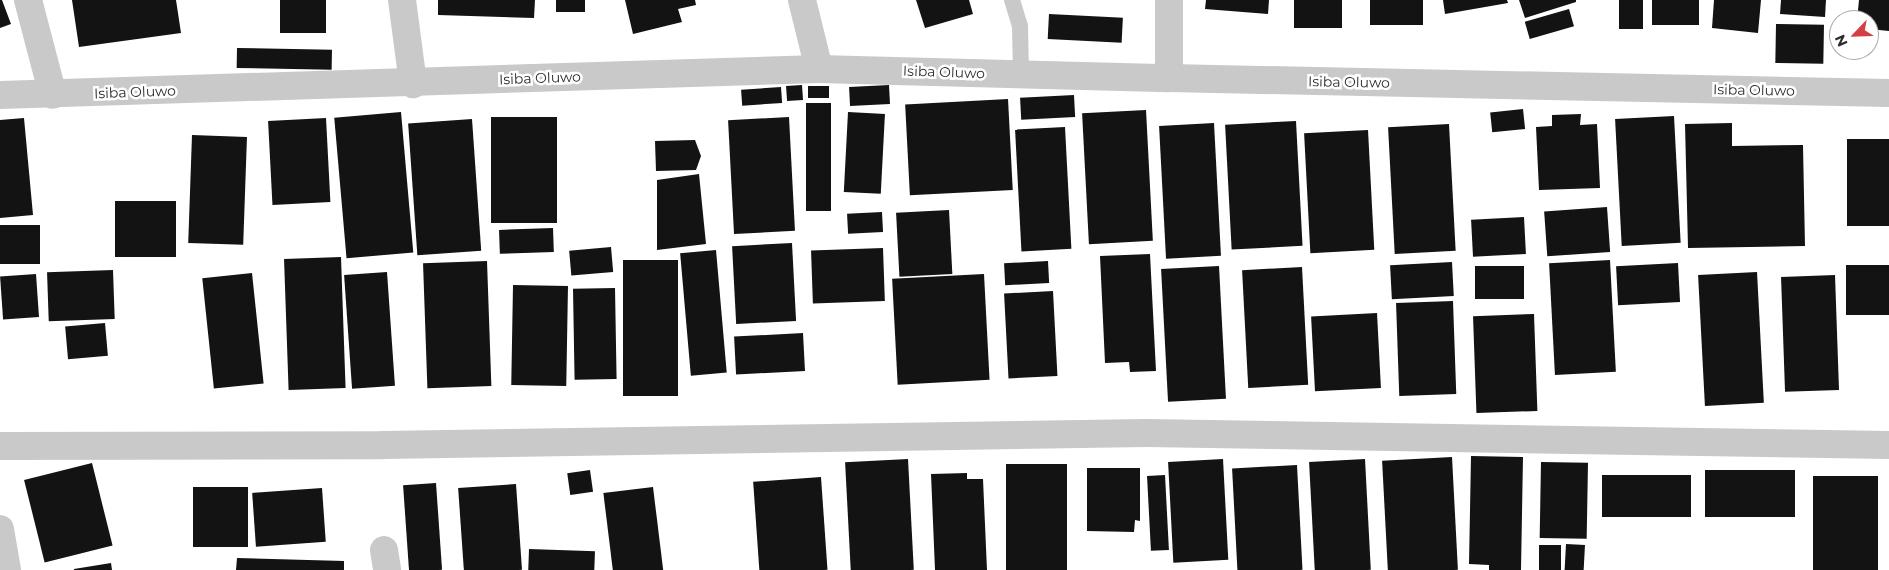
<!DOCTYPE html>
<html>
<head>
<meta charset="utf-8">
<style>
	body { margin:0 }
	#map { position:relative; width:1889px; height:570px; overflow:hidden; background:#fff; font-family:Montserrat,sans-serif }
	div>[style] { position:absolute }
	.building>* { inset:0; background:#131313; transform-origin:0 0 }
	.lane>* { height:16px; margin:-8px; padding:0 8px; transform-origin:8px; border-radius:8px; background:#c9c9c9 }
	.street>* { height:28px; margin:-14px; padding:0 14px; transform-origin:14px; border-radius:14px; background:#c9c9c9 }
	span { translate:-50% -50%; white-space:nowrap; text-align:center; line-height:1.15; -webkit-text-stroke:5px #fff; paint-order:stroke }
	.street-label { font-size:14px; color:#2c2c2c }
	.north { position:absolute; left:1829px; top:10px; width:50px; height:50px; box-sizing:border-box; background:#fff; border:1px solid #ababab; border-radius:50%; rotate:246deg; font-size:14px; font-weight:700; line-height:20px; text-align:center; color:#2c2c2c }
	.north::after { content:''; display:block; margin:auto; width:18px; height:22px; background:#d33f43; clip-path:polygon(50% 0,100% 100%,50% 72%,0 100%) }
</style>
</head>
<body>
<div id="map">
	<div class="building">
		<div style="clip-path:polygon(0 0,2px 0,11px 24px,0 28px)"></div>
		<div style="clip-path:polygon(72px 0,176px 0,181px 33px,79px 47px)"></div>
		<div style="left:280px;top:0;width:46px;height:33px"></div>
		<div style="clip-path:polygon(438px 0,535px 0,534px 18px,438px 15px)"></div>
		<div style="left:556px;top:0;width:29px;height:12px"></div>
		<div style="clip-path:polygon(625px 0,695px 0,696px 5px,678px 9px,682px 22px,633px 34px)"></div>
		<div style="clip-path:polygon(916px 0,969px 0,973px 14px,925px 28px)"></div>
		<div style="clip-path:polygon(1206px 0,1269px 0,1268px 14px,1205px 9px)"></div>
		<div style="left:1294px;top:0;width:48px;height:28px"></div>
		<div style="left:1370px;top:0;width:53px;height:25px"></div>
		<div style="clip-path:polygon(1443px 0,1507px 0,1508px 3px,1445px 14px)"></div>
		<div style="clip-path:polygon(1519px 0,1576px 0,1576px 2px,1525px 18px)"></div>
		<div style="left:1619px;top:0;width:24px;height:29px"></div>
		<div style="left:1652px;top:0;width:47px;height:25px"></div>
		<div style="clip-path:polygon(1714px 0,1761px 0,1758px 33px,1712px 28px)"></div>
		<div style="clip-path:polygon(1781px 0,1826px 0,1825px 17px,1780px 14px)"></div>
		<div style="clip-path:polygon(1859px 0,1889px 0,1889px 31px,1869px 29px,1869px 20px,1857px 20px)"></div>
		<div style="left:1569px;top:9px;width:18px;height:46px;rotate:74deg"></div>
		<div style="left:1049px;top:14px;width:74px;height:25px;rotate:3deg"></div>
		<div style="left:1776px;top:24px;width:48px;height:39px;rotate:1deg"></div>
		<div style="left:237px;top:48px;width:95px;height:20px;rotate:1deg"></div>
		<div style="left:802px;top:85px;width:15px;height:16px;rotate:86deg"></div>
		<div style="left:889px;top:85px;width:19px;height:40px;rotate:87deg"></div>
		<div style="left:808px;top:86px;width:21px;height:12px"></div>
		<div style="left:781px;top:87px;width:16px;height:40px;rotate:86deg"></div>
		<div style="left:1074px;top:95px;width:22px;height:54px;rotate:87deg"></div>
		<div style="left:1008px;top:99px;width:91px;height:103px;rotate:87deg"></div>
		<div style="left:806px;top:103px;width:25px;height:108px"></div>
		<div style="left:1523px;top:109px;width:20px;height:33px;rotate:84deg"></div>
		<div style="left:1146px;top:110px;width:131px;height:64px;rotate:87deg"></div>
		<div style="left:401px;top:112px;width:141px;height:67px;rotate:85deg"></div>
		<div style="left:848px;top:112px;width:37px;height:80px;rotate:3deg"></div>
		<div style="clip-path:polygon(1581px 114px,1580px 125px,1597px 124px,1600px 188px,1539px 190px,1536px 127px,1552px 126px,1552px 115px)"></div>
		<div style="left:1674px;top:116px;width:127px;height:59px;rotate:87deg"></div>
		<div style="left:491px;top:117px;width:66px;height:106px"></div>
		<div style="left:789px;top:117px;width:114px;height:61px;rotate:87deg"></div>
		<div style="clip-path:polygon(24px 118px,33px 215px,0 218px,0 120px)"></div>
		<div style="left:326px;top:118px;width:84px;height:58px;rotate:87deg"></div>
		<div style="left:472px;top:119px;width:132px;height:64px;rotate:86deg"></div>
		<div style="left:1296px;top:121px;width:125px;height:71px;rotate:87deg"></div>
		<div style="left:1214px;top:123px;width:133px;height:55px;rotate:87deg"></div>
		<div style="clip-path:polygon(1732px 123px,1732px 146px,1803px 145px,1805px 246px,1688px 248px,1685px 124px)"></div>
		<div style="left:1449px;top:124px;width:127px;height:61px;rotate:87deg"></div>
		<div style="left:1065px;top:127px;width:122px;height:50px;rotate:87deg"></div>
		<div style="left:1368px;top:130px;width:120px;height:64px;rotate:87deg"></div>
		<div style="left:192px;top:135px;width:55px;height:108px;rotate:2deg"></div>
		<div style="left:1889px;top:139px;width:87px;height:42px;rotate:90deg"></div>
		<div style="clip-path:polygon(695px 140px,701px 156px,696px 170px,656px 171px,655px 141px)"></div>
		<div style="clip-path:polygon(699px 174px,706px 244px,657px 250px,657px 180px)"></div>
		<div style="left:115px;top:201px;width:61px;height:56px"></div>
		<div style="left:1607px;top:207px;width:45px;height:63px;rotate:86deg"></div>
		<div style="left:949px;top:210px;width:64px;height:53px;rotate:87deg"></div>
		<div style="left:882px;top:212px;width:20px;height:35px;rotate:87deg"></div>
		<div style="left:1524px;top:217px;width:37px;height:53px;rotate:87deg"></div>
		<div style="left:0;top:225px;width:40px;height:39px"></div>
		<div style="left:553px;top:228px;width:24px;height:54px;rotate:88deg"></div>
		<div style="left:792px;top:243px;width:78px;height:60px;rotate:87deg"></div>
		<div style="left:611px;top:247px;width:25px;height:42px;rotate:85deg"></div>
		<div style="left:883px;top:248px;width:53px;height:72px;rotate:88deg"></div>
		<div style="left:716px;top:250px;width:123px;height:36px;rotate:85deg"></div>
		<div style="clip-path:polygon(1150px 254px,1156px 371px,1130px 372px,1129px 362px,1105px 363px,1100px 256px)"></div>
		<div style="left:341px;top:257px;width:131px;height:57px;rotate:88deg"></div>
		<div style="left:623px;top:260px;width:55px;height:136px"></div>
		<div style="left:1610px;top:260px;width:112px;height:61px;rotate:87deg"></div>
		<div style="left:487px;top:261px;width:125px;height:64px;rotate:88deg"></div>
		<div style="left:1048px;top:261px;width:22px;height:44px;rotate:87deg"></div>
		<div style="left:1452px;top:262px;width:34px;height:62px;rotate:87deg"></div>
		<div style="left:1678px;top:263px;width:39px;height:62px;rotate:87deg"></div>
		<div style="left:1889px;top:265px;width:50px;height:43px;rotate:90deg"></div>
		<div style="left:1219px;top:266px;width:133px;height:58px;rotate:87deg"></div>
		<div style="left:1475px;top:266px;width:49px;height:33px"></div>
		<div style="left:1302px;top:267px;width:118px;height:60px;rotate:87deg"></div>
		<div style="left:113px;top:270px;width:49px;height:66px;rotate:88deg"></div>
		<div style="left:387px;top:272px;width:114px;height:43px;rotate:86deg"></div>
		<div style="left:1757px;top:272px;width:131px;height:59px;rotate:87deg"></div>
		<div style="left:252px;top:273px;width:111px;height:50px;rotate:84deg"></div>
		<div style="left:36px;top:274px;width:43px;height:36px;rotate:86deg"></div>
		<div style="left:984px;top:274px;width:106px;height:92px;rotate:87deg"></div>
		<div style="left:1835px;top:275px;width:115px;height:54px;rotate:88deg"></div>
		<div style="left:513px;top:285px;width:55px;height:100px;rotate:1deg"></div>
		<div style="left:615px;top:288px;width:91px;height:42px;rotate:89deg"></div>
		<div style="left:1053px;top:291px;width:85px;height:49px;rotate:87deg"></div>
		<div style="left:1453px;top:301px;width:93px;height:57px;rotate:88deg"></div>
		<div style="left:1377px;top:313px;width:75px;height:66px;rotate:87deg"></div>
		<div style="left:1534px;top:314px;width:97px;height:61px;rotate:88deg"></div>
		<div style="left:105px;top:323px;width:33px;height:40px;rotate:85deg"></div>
		<div style="left:803px;top:333px;width:38px;height:69px;rotate:87deg"></div>
		<div style="clip-path:polygon(1471px 456px,1523px 457px,1521px 570px,1489px 570px,1489px 565px,1469px 564px)"></div>
		<div style="left:1452px;top:457px;width:113px;height:70px;rotate:87deg"></div>
		<div style="left:908px;top:459px;width:111px;height:63px;rotate:87deg"></div>
		<div style="left:1223px;top:459px;width:101px;height:55px;rotate:87deg"></div>
		<div style="left:1365px;top:459px;width:111px;height:56px;rotate:87deg"></div>
		<div style="left:1541px;top:462px;width:47px;height:76px;rotate:1deg"></div>
		<div style="left:92px;top:463px;width:85px;height:70px;rotate:76deg"></div>
		<div style="left:1006px;top:464px;width:61px;height:106px"></div>
		<div style="left:1297px;top:465px;width:105px;height:65px;rotate:87deg"></div>
		<div style="clip-path:polygon(1087px 468px,1140px 468px,1140px 521px,1135px 520px,1134px 532px,1087px 531px)"></div>
		<div style="left:590px;top:470px;width:22px;height:23px;rotate:82deg"></div>
		<div style="left:1795px;top:470px;width:47px;height:90px;rotate:90deg"></div>
		<div style="clip-path:polygon(967px 473px,967px 479px,983px 479px,987px 570px,935px 570px,931px 474px)"></div>
		<div style="left:1165px;top:475px;width:75px;height:18px;rotate:87deg"></div>
		<div style="left:1602px;top:475px;width:89px;height:42px"></div>
		<div style="left:1813px;top:476px;width:65px;height:94px"></div>
		<div style="left:821px;top:477px;width:93px;height:68px;rotate:86deg"></div>
		<div style="left:436px;top:483px;width:87px;height:33px;rotate:86deg"></div>
		<div style="left:516px;top:484px;width:86px;height:58px;rotate:86deg"></div>
		<div style="left:193px;top:487px;width:55px;height:60px"></div>
		<div style="left:653px;top:487px;width:84px;height:50px;rotate:83deg"></div>
		<div style="left:322px;top:488px;width:54px;height:70px;rotate:86deg"></div>
		<div style="left:1566px;top:544px;width:19px;height:26px;rotate:3deg"></div>
		<div style="left:1539px;top:545px;width:22px;height:25px"></div>
		<div style="left:529px;top:549px;width:66px;height:21px;rotate:2deg"></div>
		<div style="clip-path:polygon(237px 558px,344px 561px,344px 570px,236px 570px)"></div>
		<div style="clip-path:polygon(111px 563px,112px 570px,74px 570px,74px 569px)"></div>
	</div>
	<div class="lane">
		<div style="left:1012px;top:0;width:27px;rotate:73deg"></div>
		<div style="left:1020px;top:26px;width:48px;rotate:88.8deg"></div>
	</div>
	<div class="street">
		<div style="left:28px;top:0;width:98px;rotate:75.3deg"></div>
		<div style="left:402px;top:0;width:85px;rotate:82.5deg"></div>
		<div style="left:802px;top:0;width:71px;rotate:76.2deg"></div>
		<div style="left:1169px;top:78px;width:78px;rotate:-90deg"></div>
		<div style="left:0;top:95px;width:819px;rotate:-1.82deg"></div>
		<div style="left:819px;top:69px;width:350px;rotate:1.5deg"></div>
		<div style="left:1169px;top:78px;width:720px;rotate:1.19deg"></div>
		<div style="left:0;top:446px;width:383px;rotate:-0.1deg"></div>
		<div style="left:383px;top:445px;width:763px;rotate:-0.9deg"></div>
		<div style="left:1146px;top:433px;width:743px;rotate:0.93deg"></div>
		<div style="left:0;top:529px;width:42px;rotate:80.3deg"></div>
		<div style="left:384px;top:550px;width:20px;rotate:81deg"></div>
	</div>
	<div class="street-label">
		<span style="left:944px;top:72px;rotate:2deg">Isiba Oluwo</span>
		<span style="left:540px;top:78px;rotate:-2deg">Isiba Oluwo</span>
		<span style="left:1349px;top:82px;rotate:1deg">Isiba Oluwo</span>
		<span style="left:1754px;top:90px;rotate:1deg">Isiba Oluwo</span>
		<span style="left:135px;top:92px;rotate:-2deg">Isiba Oluwo</span>
	</div>
	<div class="north">N</div>
</div>
</body>
</html>
